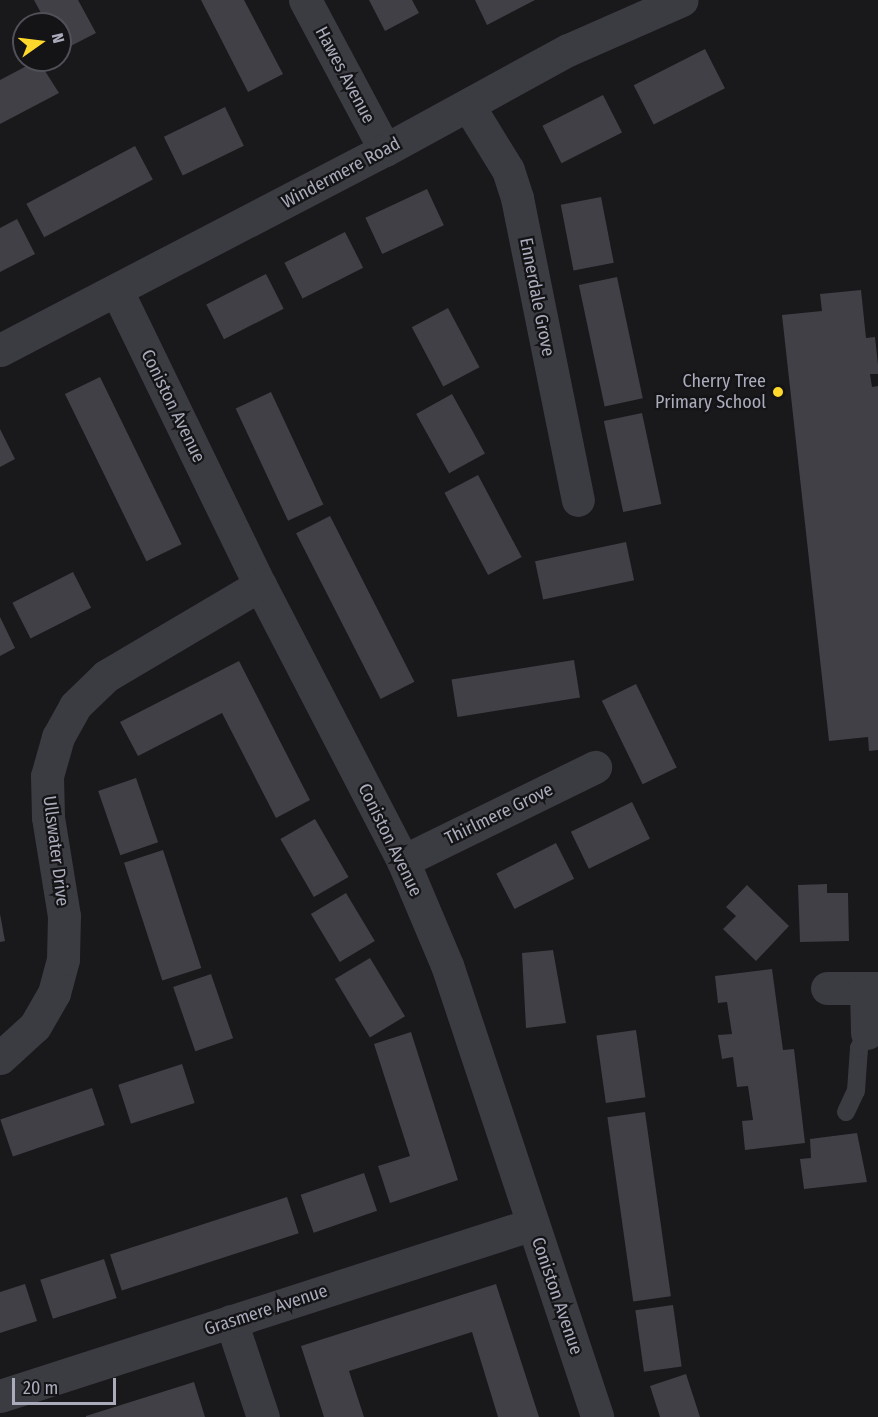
<!DOCTYPE html>
<html>
<head>
<meta charset="utf-8">
<style>
	body { margin:0 }
	#map { position:relative; width:878px; height:1417px; overflow:hidden; background:#19181b; font-family:"Fira Sans Condensed",sans-serif }
	div>[style] { position:absolute }
	.building>* { inset:0; background:#404046; transform-origin:0 0 }
	.service>* { height:18px; margin:-9px; padding:0 9px; transform-origin:9px; border-radius:9px; background:#3b3b42 }
	.minor>* { height:33px; margin:-16.5px; padding:0 16.5px; transform-origin:16.5px; border-radius:16.5px; background:#3b3b42 }
	.dots>* { width:16px; height:16px; translate:-50% -50%; box-sizing:border-box; border:3px solid #141316; border-radius:50% }
	span { translate:-50% -50%; white-space:nowrap; text-align:center; line-height:1.15; -webkit-text-stroke:4.5px #141316; paint-order:stroke }
	.street-label { font-size:18px; color:#aaacbc }
	.poi-label { font-size:18px; color:#aaacbc }
	.right { translate:-100% -50%; text-align:right }
	.north { position:absolute; left:12px; top:12px; width:60px; height:60px; box-sizing:border-box; background:#141316; border:2px solid #505058; border-radius:50%; rotate:76deg; font-size:16px; font-weight:700; line-height:24px; text-align:center; color:#aaacbc }
	.north::after { content:''; display:block; margin:auto; width:21px; height:27px; background:#ffd82c; clip-path:polygon(50% 0,100% 100%,50% 72%,0 100%) }
	.scale { position:absolute; left:12px; top:1378px; width:104px; height:27px; box-sizing:border-box; border:3px solid #aaacbc; border-top:0; padding-left:8px; font-size:18px; line-height:21px; white-space:nowrap; color:#aaacbc; -webkit-text-stroke:4px #141316; paint-order:stroke }
</style>
</head>
<body>
<div id="map">
	<div class="building">
		<div style="clip-path:polygon(34px 0,78px 0,96px 33px,61px 51px,60px 24px,47px 24px)"></div>
		<div style="clip-path:polygon(201px 0,244px 0,283px 74px,248px 92px)"></div>
		<div style="clip-path:polygon(369px 0,412px 0,419px 13px,385px 31px)"></div>
		<div style="clip-path:polygon(475px 0,535px 0,487px 25px)"></div>
		<div style="left:705px;top:49px;width:44px;height:80px;rotate:63deg"></div>
		<div style="clip-path:polygon(38px 60px,59px 93px,0 124px,0 80px)"></div>
		<div style="left:603px;top:95px;width:42px;height:68px;rotate:63deg"></div>
		<div style="left:225px;top:107px;width:43px;height:68px;rotate:64deg"></div>
		<div style="left:135px;top:146px;width:38px;height:123px;rotate:62deg"></div>
		<div style="left:427px;top:189px;width:40px;height:68px;rotate:65deg"></div>
		<div style="left:601px;top:197px;width:67px;height:41px;rotate:79deg"></div>
		<div style="clip-path:polygon(17px 219px,35px 254px,0 272px,0 228px)"></div>
		<div style="left:345px;top:232px;width:40px;height:68px;rotate:63deg"></div>
		<div style="left:266px;top:274px;width:39px;height:67px;rotate:63deg"></div>
		<div style="left:617px;top:277px;width:124px;height:39px;rotate:78deg"></div>
		<div style="clip-path:polygon(861px 290px,866px 338px,875px 337px,878px 365px,878px 374px,870px 374px,872px 387px,878px 386px,878px 750px,869px 751px,868px 737px,829px 741px,782px 315px,822px 311px,820px 294px)"></div>
		<div style="left:448px;top:308px;width:67px;height:41px;rotate:62deg"></div>
		<div style="left:100px;top:377px;width:186px;height:39px;rotate:64deg"></div>
		<div style="left:271px;top:392px;width:124px;height:39px;rotate:65deg"></div>
		<div style="left:452px;top:394px;width:68px;height:41px;rotate:61deg"></div>
		<div style="left:642px;top:413px;width:93px;height:39px;rotate:78deg"></div>
		<div style="clip-path:polygon(0 429px,15px 459px,0 467px)"></div>
		<div style="left:478px;top:475px;width:93px;height:38px;rotate:62deg"></div>
		<div style="left:330px;top:516px;width:186px;height:38px;rotate:63deg"></div>
		<div style="left:626px;top:542px;width:39px;height:93px;rotate:78deg"></div>
		<div style="left:73px;top:572px;width:40px;height:68px;rotate:63deg"></div>
		<div style="clip-path:polygon(0 617px,15px 648px,0 656px)"></div>
		<div style="left:574px;top:660px;width:38px;height:124px;rotate:81deg"></div>
		<div style="clip-path:polygon(239px 661px,310px 800px,276px 818px,222px 713px,138px 756px,120px 722px)"></div>
		<div style="left:636px;top:684px;width:93px;height:38px;rotate:64deg"></div>
		<div style="left:136px;top:778px;width:68px;height:40px;rotate:71deg"></div>
		<div style="left:632px;top:802px;width:41px;height:68px;rotate:64deg"></div>
		<div style="left:315px;top:819px;width:67px;height:40px;rotate:60deg"></div>
		<div style="left:556px;top:843px;width:40px;height:67px;rotate:63deg"></div>
		<div style="left:163px;top:850px;width:124px;height:41px;rotate:72deg"></div>
		<div style="clip-path:polygon(827px 884px,827px 893px,848px 893px,849px 941px,800px 942px,798px 885px)"></div>
		<div style="clip-path:polygon(747px 885px,789px 926px,756px 961px,723px 929px,736px 916px,726px 907px)"></div>
		<div style="left:346px;top:893px;width:56px;height:41px;rotate:59deg"></div>
		<div style="clip-path:polygon(0 914px,5px 941px,0 942px)"></div>
		<div style="clip-path:polygon(553px 950px,566px 1023px,526px 1028px,522px 953px)"></div>
		<div style="left:370px;top:958px;width:68px;height:41px;rotate:59deg"></div>
		<div style="clip-path:polygon(772px 969px,783px 1050px,794px 1049px,805px 1143px,745px 1150px,742px 1121px,753px 1120px,748px 1086px,737px 1087px,733px 1057px,722px 1059px,718px 1035px,732px 1034px,727px 1002px,718px 1003px,715px 976px)"></div>
		<div style="left:211px;top:974px;width:68px;height:40px;rotate:71deg"></div>
		<div style="left:636px;top:1030px;width:68px;height:40px;rotate:82deg"></div>
		<div style="clip-path:polygon(411px 1032px,458px 1180px,390px 1203px,378px 1166px,410px 1156px,374px 1044px)"></div>
		<div style="left:182px;top:1064px;width:41px;height:67px;rotate:72deg"></div>
		<div style="left:92px;top:1088px;width:39px;height:97px;rotate:71deg"></div>
		<div style="left:645px;top:1112px;width:186px;height:38px;rotate:82deg"></div>
		<div style="clip-path:polygon(857px 1133px,867px 1182px,804px 1189px,800px 1159px,811px 1158px,810px 1139px)"></div>
		<div style="left:364px;top:1173px;width:40px;height:67px;rotate:71deg"></div>
		<div style="left:287px;top:1197px;width:38px;height:186px;rotate:72deg"></div>
		<div style="left:104px;top:1259px;width:41px;height:67px;rotate:72deg"></div>
		<div style="clip-path:polygon(25px 1284px,37px 1321px,0 1333px,0 1292px)"></div>
		<div style="clip-path:polygon(496px 1284px,539px 1417px,498px 1417px,472px 1332px,349px 1371px,364px 1417px,324px 1417px,301px 1346px)"></div>
		<div style="left:673px;top:1305px;width:62px;height:38px;rotate:82deg"></div>
		<div style="clip-path:polygon(686px 1374px,700px 1417px,660px 1417px,650px 1386px)"></div>
		<div style="clip-path:polygon(194px 1382px,205px 1417px,86px 1417px,86px 1416px)"></div>
	</div>
	<div class="service">
		<div style="left:846px;top:1112px;width:23px;rotate:-65deg"></div>
		<div style="left:856px;top:1091px;width:43px;rotate:-86deg"></div>
		<div style="left:859px;top:1048px;width:17px;rotate:-62deg"></div>
	</div>
	<div class="minor">
		<div style="left:305px;top:0;width:170px;rotate:61.9deg"></div>
		<div style="left:468px;top:105px;width:76px;rotate:58.4deg"></div>
		<div style="left:508px;top:170px;width:29px;rotate:72deg"></div>
		<div style="left:517px;top:198px;width:308px;rotate:78.6deg"></div>
		<div style="left:117px;top:291px;width:327px;rotate:64.1deg"></div>
		<div style="left:260px;top:585px;width:311px;rotate:62.6deg"></div>
		<div style="left:403px;top:861px;width:113px;rotate:67.1deg"></div>
		<div style="left:447px;top:965px;width:476px;rotate:71.6deg"></div>
		<div style="left:0;top:350px;width:434px;rotate:-27.5deg"></div>
		<div style="left:385px;top:150px;width:209px;rotate:-28.7deg"></div>
		<div style="left:568px;top:50px;width:124px;rotate:-23.7deg"></div>
		<div style="left:403px;top:861px;width:214px;rotate:-26.1deg"></div>
		<div style="left:827px;top:988px;width:51px"></div>
		<div style="left:866px;top:988px;width:45px;rotate:88.7deg"></div>
		<div style="left:0;top:1058px;width:47px;rotate:-42.4deg"></div>
		<div style="left:35px;top:1026px;width:38px;rotate:-60deg"></div>
		<div style="left:54px;top:993px;width:35px;rotate:-75deg"></div>
		<div style="left:63px;top:959px;width:43px;rotate:-88.7deg"></div>
		<div style="left:64px;top:916px;width:100px;rotate:-99.2deg"></div>
		<div style="left:48px;top:817px;width:41px;rotate:-91.4deg"></div>
		<div style="left:47px;top:776px;width:41px;rotate:-74.2deg"></div>
		<div style="left:58px;top:737px;width:35px;rotate:-61deg"></div>
		<div style="left:75px;top:706px;width:43px;rotate:-44.1deg"></div>
		<div style="left:106px;top:676px;width:179px;rotate:-30.6deg"></div>
		<div style="left:231px;top:1321px;width:101px;rotate:71.6deg"></div>
		<div style="left:0;top:1396px;width:560px;rotate:-17.88deg"></div>
	</div>
	<div class="dots">
		<div style="left:778px;top:392px;background:#ffd82c"></div>
	</div>
	<div class="street-label">
		<span style="left:345px;top:75px;rotate:62deg">Hawes Avenue</span>
		<span style="left:341px;top:173px;rotate:-28deg">Windermere Road</span>
		<span style="left:537px;top:297px;rotate:79deg">Ennerdale Grove</span>
		<span style="left:173px;top:406px;rotate:64deg">Coniston Avenue</span>
		<span style="left:499px;top:814px;rotate:-26deg">Thirlmere Grove</span>
		<span style="left:390px;top:840px;rotate:64deg">Coniston Avenue</span>
		<span style="left:56px;top:851px;rotate:83deg">Ullswater Drive</span>
		<span style="left:557px;top:1296px;rotate:71deg">Coniston Avenue</span>
		<span style="left:266px;top:1310px;rotate:-18deg">Grasmere Avenue</span>
	</div>
	<div class="poi-label">
		<span class="right" style="left:766px;top:392px">Cherry Tree<br>Primary School</span>
	</div>
	<div class="north">N</div>
	<div class="scale">20 m</div>
</div>
</body>
</html>
